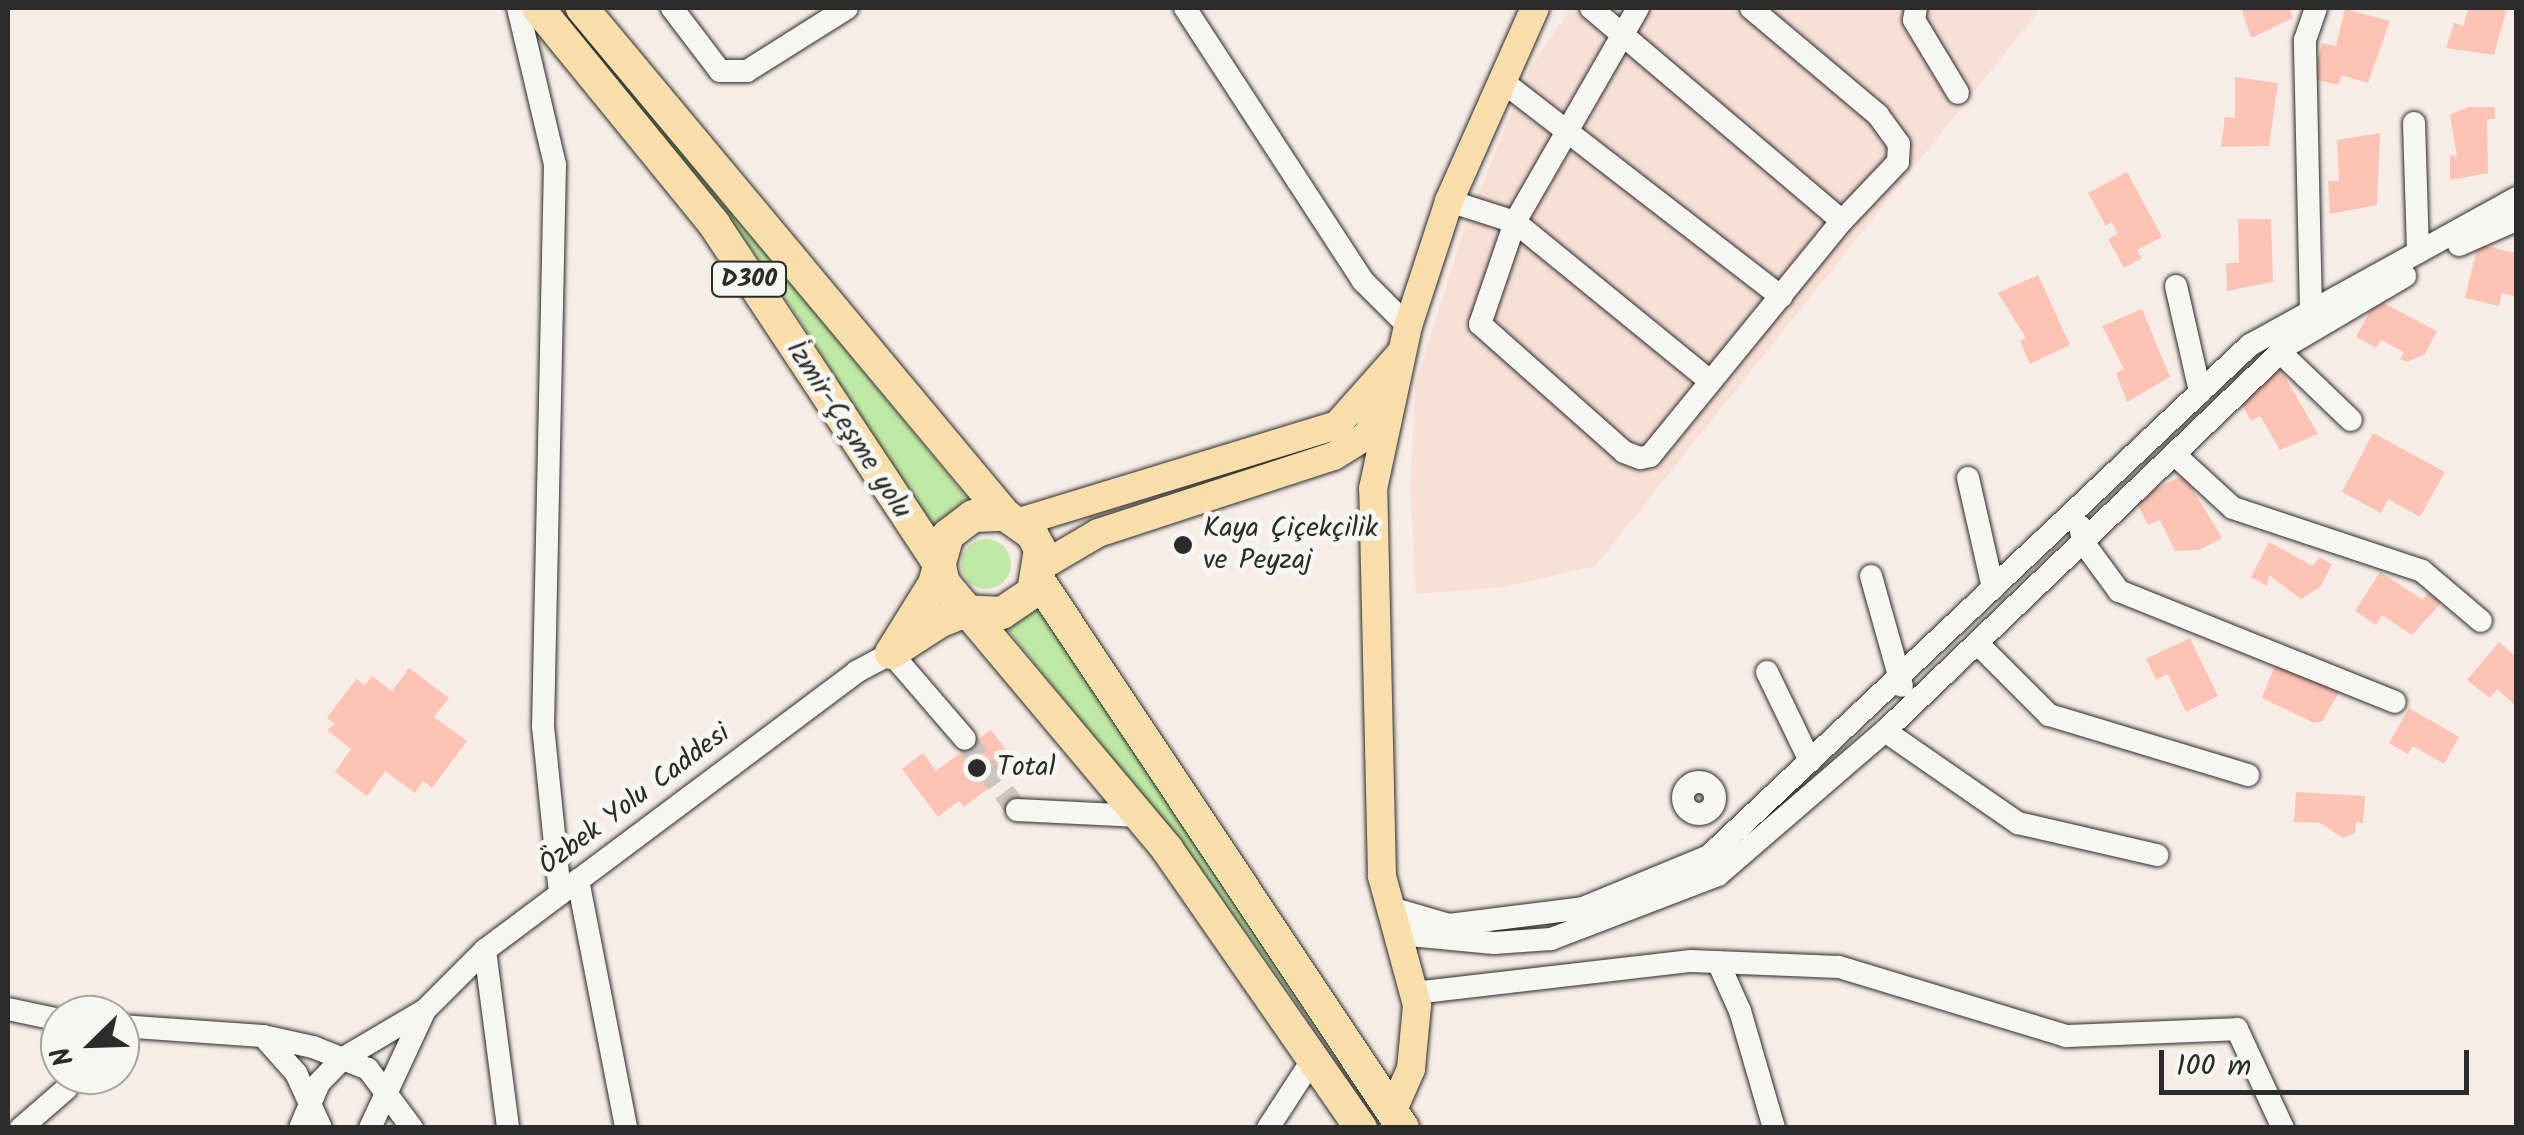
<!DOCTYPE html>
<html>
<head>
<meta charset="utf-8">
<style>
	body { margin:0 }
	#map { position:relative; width:2524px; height:1135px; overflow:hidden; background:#f7ece6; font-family:Kalam,sans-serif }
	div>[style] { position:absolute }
	.built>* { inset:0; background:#f9e0d7 }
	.green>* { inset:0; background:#c0e9a5 }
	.round { border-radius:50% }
	.building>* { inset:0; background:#fdc3b5 }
	.minor-tunnel>* { height:22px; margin-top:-11px; transform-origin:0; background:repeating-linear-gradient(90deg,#cec5c1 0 22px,transparent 0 33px) }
	.roads { filter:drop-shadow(0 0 2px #2b2b2b) drop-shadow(0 0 2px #2b2b2b) }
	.minor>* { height:22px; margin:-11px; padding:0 11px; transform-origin:11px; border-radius:11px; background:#f6f6f2 }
	.minor>.ring { margin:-11px; padding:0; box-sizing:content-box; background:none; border:22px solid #f6f6f2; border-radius:50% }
	.major>* { height:28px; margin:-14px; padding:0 14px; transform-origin:14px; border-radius:14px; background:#f8deab }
	.highway>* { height:32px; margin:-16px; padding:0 16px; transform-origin:16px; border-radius:16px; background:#f8deab }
	.dots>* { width:28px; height:28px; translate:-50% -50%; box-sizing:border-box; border:5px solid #f6f6f2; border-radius:50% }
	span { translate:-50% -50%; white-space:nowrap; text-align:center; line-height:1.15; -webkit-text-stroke:10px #f6f6f2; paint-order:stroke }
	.shield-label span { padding:2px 8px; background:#f6f6f2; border:2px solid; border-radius:8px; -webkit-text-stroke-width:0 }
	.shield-label { font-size:25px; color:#2b2b2b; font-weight:700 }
	.street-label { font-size:28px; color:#2b2b2b }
	.poi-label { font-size:28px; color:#2b2b2b }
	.left { translate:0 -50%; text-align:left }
	.frame { position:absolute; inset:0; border:10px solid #2b2b2b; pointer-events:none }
	.north { position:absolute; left:40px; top:995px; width:100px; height:100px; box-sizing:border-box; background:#f6f6f2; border:2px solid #a5a5a2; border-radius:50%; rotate:247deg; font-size:28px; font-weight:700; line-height:40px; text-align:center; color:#2b2b2b }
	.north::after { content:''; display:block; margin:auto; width:35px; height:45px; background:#2b2b2b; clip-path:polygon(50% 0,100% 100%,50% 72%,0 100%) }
	.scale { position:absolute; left:2159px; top:1050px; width:310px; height:45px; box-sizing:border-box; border:5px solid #2b2b2b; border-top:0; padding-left:12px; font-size:30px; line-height:35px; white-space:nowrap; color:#2b2b2b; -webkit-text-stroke:8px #f6f6f2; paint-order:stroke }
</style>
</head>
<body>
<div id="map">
	<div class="built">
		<div style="clip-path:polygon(1571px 8px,2041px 8px,1595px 566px,1504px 587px,1416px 594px,1410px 488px,1415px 386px,1466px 222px,1532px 65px)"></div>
	</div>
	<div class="green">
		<div style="clip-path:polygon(559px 8px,566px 8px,971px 503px,933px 532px,767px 268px)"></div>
		<div class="round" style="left:961px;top:539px;width:50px;height:50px"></div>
		<div style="clip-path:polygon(1038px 600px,1387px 1127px,1212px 886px,1004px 625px)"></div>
	</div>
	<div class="building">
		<div style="clip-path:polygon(2290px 8px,2293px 18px,2251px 38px,2242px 10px)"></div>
		<div style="clip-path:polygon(2469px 8px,2507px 8px,2494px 55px,2446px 48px,2454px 23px,2463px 26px)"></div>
		<div style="clip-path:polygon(2345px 9px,2390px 21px,2368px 83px,2341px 75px,2339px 85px,2313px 79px,2322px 43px,2336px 46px)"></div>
		<div style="clip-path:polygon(2235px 77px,2278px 83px,2269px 146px,2221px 147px,2225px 117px,2235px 118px)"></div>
		<div style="clip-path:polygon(2468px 107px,2495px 107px,2495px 119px,2487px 119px,2488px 173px,2450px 180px,2450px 154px,2457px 157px,2450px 115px)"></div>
		<div style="clip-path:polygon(2380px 133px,2377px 205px,2330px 214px,2328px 181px,2339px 181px,2337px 140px)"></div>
		<div style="clip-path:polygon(2127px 172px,2162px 237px,2137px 250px,2142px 258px,2124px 268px,2108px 239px,2118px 234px,2112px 222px,2106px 226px,2088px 193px)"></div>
		<div style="clip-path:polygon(2238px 219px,2271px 219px,2273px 282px,2227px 291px,2226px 263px,2239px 263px)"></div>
		<div style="clip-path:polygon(2478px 244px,2516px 253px,2516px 297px,2502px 293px,2499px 306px,2465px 298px)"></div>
		<div style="clip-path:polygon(2038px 275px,2070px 345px,2030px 364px,2020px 341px,2026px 338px,1998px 293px)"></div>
		<div style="clip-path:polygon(2376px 299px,2437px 331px,2425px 354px,2407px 362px,2400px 359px,2404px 352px,2381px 340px,2376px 348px,2356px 337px)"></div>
		<div style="clip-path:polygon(2142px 309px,2170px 377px,2127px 402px,2116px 373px,2124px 369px,2102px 326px)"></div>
		<div style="clip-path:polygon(2281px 370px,2318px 434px,2280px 450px,2260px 416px,2251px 421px,2237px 396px)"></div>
		<div style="clip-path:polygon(2373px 433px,2445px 472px,2420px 517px,2388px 499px,2381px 513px,2342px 492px)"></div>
		<div style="clip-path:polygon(2184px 475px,2222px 538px,2199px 550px,2175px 551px,2160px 520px,2148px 525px,2135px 499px)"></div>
		<div style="clip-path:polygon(2269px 542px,2313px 566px,2319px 557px,2332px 564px,2320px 587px,2301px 599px,2269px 575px,2267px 586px,2251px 577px)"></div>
		<div style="clip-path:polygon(2380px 572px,2423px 600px,2428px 593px,2442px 602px,2412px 635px,2382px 615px,2376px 625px,2355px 611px)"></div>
		<div style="clip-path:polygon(2190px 638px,2218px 696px,2186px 712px,2168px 674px,2156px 680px,2146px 659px)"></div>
		<div style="clip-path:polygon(2499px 642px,2516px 657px,2516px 706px,2497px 689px,2490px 698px,2467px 680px)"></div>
		<div style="clip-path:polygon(2276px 662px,2341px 688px,2323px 721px,2314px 723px,2262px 698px)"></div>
		<div style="clip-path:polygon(409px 668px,449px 698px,434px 717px,467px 741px,432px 788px,423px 781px,415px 793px,385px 771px,367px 796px,335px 772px,351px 749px,327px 730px,335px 724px,327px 718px,356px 679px,365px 685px,372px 676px,392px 691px)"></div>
		<div style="clip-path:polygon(2409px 708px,2459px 737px,2444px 764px,2413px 746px,2408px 754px,2389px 743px)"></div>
		<div style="clip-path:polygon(991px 730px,1018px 766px,964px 807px,959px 801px,938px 817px,902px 769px,923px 753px,936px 771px)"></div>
		<div style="clip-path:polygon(2296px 792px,2365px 796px,2363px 823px,2356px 822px,2355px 833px,2343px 838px,2320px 823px,2294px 822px)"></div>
	</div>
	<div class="minor-tunnel">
		<div style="left:965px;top:739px;width:88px;rotate:53.8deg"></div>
	</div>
	<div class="roads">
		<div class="minor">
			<div style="left:518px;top:8px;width:160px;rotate:76.7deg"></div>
			<div style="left:555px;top:164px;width:562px;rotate:91.22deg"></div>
			<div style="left:543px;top:726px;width:169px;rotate:84.2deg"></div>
			<div style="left:672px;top:8px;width:79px;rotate:52.7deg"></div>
			<div style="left:720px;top:71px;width:27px"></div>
			<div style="left:747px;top:71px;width:118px;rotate:-32.2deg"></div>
			<div style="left:1185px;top:8px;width:326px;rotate:56.9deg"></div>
			<div style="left:1363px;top:281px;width:64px;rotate:45deg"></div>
			<div style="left:1591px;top:8px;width:329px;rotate:40.3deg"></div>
			<div style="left:1638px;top:8px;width:247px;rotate:119.9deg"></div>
			<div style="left:1515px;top:222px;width:108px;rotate:108.9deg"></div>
			<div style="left:1480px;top:324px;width:193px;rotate:41.6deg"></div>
			<div style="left:1624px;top:452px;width:17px;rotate:21deg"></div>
			<div style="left:1640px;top:458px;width:10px;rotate:-11deg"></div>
			<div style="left:1650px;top:456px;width:303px;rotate:-50.8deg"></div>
			<div style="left:1842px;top:221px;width:81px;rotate:-46.5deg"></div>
			<div style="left:1898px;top:162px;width:18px;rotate:-87deg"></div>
			<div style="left:1899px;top:144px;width:36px;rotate:-126deg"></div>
			<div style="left:1878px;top:115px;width:166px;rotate:-139.9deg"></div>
			<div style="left:1916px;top:8px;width:12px;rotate:99deg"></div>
			<div style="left:1914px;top:20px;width:85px;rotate:58.9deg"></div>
			<div style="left:1502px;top:81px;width:353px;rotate:37.7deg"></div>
			<div style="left:2414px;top:123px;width:129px;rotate:88.2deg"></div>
			<div style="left:1449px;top:201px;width:69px;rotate:17.7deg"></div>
			<div style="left:1515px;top:222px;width:252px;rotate:39.2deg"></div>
			<div style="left:2459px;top:245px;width:62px;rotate:-23.7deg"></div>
			<div style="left:2176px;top:286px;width:109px;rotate:77.2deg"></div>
			<div style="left:2311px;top:311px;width:271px;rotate:-91.3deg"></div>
			<div style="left:2305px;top:40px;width:34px;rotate:-71deg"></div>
			<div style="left:2280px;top:352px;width:98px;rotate:43.8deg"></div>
			<div style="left:2174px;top:454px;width:80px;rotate:42.5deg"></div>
			<div style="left:2233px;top:508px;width:199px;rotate:18.4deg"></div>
			<div style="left:2422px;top:571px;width:77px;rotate:40.3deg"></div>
			<div style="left:1968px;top:478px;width:113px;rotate:77.2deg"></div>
			<div style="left:2080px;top:526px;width:16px;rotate:79deg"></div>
			<div style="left:2083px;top:542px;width:61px;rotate:53.7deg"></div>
			<div style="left:2119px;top:591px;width:297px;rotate:21.9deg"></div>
			<div style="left:1871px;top:576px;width:114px;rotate:74.3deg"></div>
			<div style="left:1977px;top:643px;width:102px;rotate:45deg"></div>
			<div style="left:2049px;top:715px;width:208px;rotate:16.8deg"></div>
			<div style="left:1767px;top:672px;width:99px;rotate:64.2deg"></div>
			<div style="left:1885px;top:731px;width:162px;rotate:34.7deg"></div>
			<div style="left:2018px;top:823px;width:143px;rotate:13deg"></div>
			<div class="ring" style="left:1683px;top:782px;width:10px;height:10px"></div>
			<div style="left:1017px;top:810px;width:122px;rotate:2.8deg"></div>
			<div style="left:578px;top:880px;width:253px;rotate:79deg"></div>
			<div style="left:1391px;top:908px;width:60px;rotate:16.3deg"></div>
			<div style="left:1449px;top:925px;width:135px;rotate:-7.2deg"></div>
			<div style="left:1583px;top:908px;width:136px;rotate:-22.4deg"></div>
			<div style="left:1709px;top:856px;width:744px;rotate:-43.37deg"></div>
			<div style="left:2250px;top:345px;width:304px;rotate:-28.9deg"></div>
			<div style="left:1399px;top:934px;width:95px;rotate:5.4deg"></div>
			<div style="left:1494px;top:943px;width:57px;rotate:-4deg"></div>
			<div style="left:1551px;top:939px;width:179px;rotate:-21deg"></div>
			<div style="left:1718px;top:875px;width:221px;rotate:-40.8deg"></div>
			<div style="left:1885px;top:731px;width:558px;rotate:-43.77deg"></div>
			<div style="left:2288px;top:345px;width:136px;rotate:-30.5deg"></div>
			<div style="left:485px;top:950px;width:179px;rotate:82.6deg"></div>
			<div style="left:1718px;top:962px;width:54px;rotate:65.8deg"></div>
			<div style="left:1740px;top:1011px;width:122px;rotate:73.8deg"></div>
			<div style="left:1414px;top:993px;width:279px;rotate:-6.6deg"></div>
			<div style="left:1691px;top:961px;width:148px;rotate:2.3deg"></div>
			<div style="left:1839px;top:967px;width:237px;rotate:16.9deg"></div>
			<div style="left:2066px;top:1036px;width:171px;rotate:-2.3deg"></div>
			<div style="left:2237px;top:1029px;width:109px;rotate:65.1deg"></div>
			<div style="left:8px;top:1009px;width:53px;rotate:11.9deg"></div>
			<div style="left:120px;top:1026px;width:143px;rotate:4deg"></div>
			<div style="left:263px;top:1036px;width:51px;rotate:12.4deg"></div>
			<div style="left:313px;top:1047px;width:59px;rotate:21.8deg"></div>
			<div style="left:368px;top:1069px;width:74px;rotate:53.3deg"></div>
			<div style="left:263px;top:1036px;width:50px;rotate:48.3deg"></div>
			<div style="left:296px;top:1073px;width:60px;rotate:65.6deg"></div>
			<div style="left:21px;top:1128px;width:60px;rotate:-40.9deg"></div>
			<div style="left:300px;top:1128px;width:49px;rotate:-67.1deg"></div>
			<div style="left:319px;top:1083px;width:33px;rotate:-46deg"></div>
			<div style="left:342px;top:1059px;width:96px;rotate:-30.6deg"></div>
			<div style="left:425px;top:1010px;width:85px;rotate:-45deg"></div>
			<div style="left:485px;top:950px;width:464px;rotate:-36.8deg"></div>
			<div style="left:856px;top:672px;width:40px;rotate:-28deg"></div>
			<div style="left:891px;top:653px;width:113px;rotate:49.3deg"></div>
			<div style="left:370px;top:1128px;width:130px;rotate:-65deg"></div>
			<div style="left:1268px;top:1128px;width:82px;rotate:-56.9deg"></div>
		</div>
		<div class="major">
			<div style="left:1020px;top:522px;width:332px;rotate:-17deg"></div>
			<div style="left:1337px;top:425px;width:96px;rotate:-48.4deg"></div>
			<div style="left:1042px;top:566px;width:65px;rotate:-30.5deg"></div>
			<div style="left:1098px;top:533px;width:248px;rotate:-18.1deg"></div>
			<div style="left:1334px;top:456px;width:39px;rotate:-32deg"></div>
			<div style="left:1367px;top:435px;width:34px;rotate:-62deg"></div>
			<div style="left:1392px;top:1112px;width:47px;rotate:-66.2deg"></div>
			<div style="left:1411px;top:1069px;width:64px;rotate:-84.6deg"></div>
			<div style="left:1417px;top:1005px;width:134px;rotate:-105.2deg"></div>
			<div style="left:1382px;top:876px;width:387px;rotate:-91.3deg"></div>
			<div style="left:1373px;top:489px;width:167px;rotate:-77.9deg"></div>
			<div style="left:1408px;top:326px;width:132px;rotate:-71.8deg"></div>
			<div style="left:1449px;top:201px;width:211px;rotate:-66deg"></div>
		</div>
		<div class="highway">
			<div style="left:538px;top:8px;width:279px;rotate:50.8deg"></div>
			<div style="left:714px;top:224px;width:410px;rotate:56.5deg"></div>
			<div style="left:940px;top:566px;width:17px;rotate:77deg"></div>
			<div style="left:944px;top:583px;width:347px;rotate:50deg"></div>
			<div style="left:1167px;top:849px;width:340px;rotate:55.2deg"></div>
			<div style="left:582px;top:8px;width:660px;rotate:50.16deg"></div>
			<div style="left:1005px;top:515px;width:33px;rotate:35deg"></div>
			<div style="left:1032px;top:534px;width:17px;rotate:62deg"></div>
			<div style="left:1040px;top:549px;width:44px;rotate:99.2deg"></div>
			<div style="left:1033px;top:592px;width:37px;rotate:146deg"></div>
			<div style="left:1002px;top:613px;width:36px;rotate:-177deg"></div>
			<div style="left:966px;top:611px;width:29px;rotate:158deg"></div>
			<div style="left:939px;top:622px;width:57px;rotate:147.1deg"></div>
			<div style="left:891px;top:653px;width:81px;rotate:-58.1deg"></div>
			<div style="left:934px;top:584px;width:51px;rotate:-74.1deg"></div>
			<div style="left:948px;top:535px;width:31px;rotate:-37deg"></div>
			<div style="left:973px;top:516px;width:32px;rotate:-2deg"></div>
			<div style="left:1039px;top:581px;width:657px;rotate:56.36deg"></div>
		</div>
	</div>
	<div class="dots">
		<div style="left:1183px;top:545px;background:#2b2b2b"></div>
		<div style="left:977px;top:768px;background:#2b2b2b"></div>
	</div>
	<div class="shield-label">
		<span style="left:749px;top:279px">D300</span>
	</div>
	<div class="street-label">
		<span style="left:848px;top:430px;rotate:57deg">İzmir-Çeşme yolu</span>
		<span style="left:635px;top:800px;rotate:-37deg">Özbek Yolu Caddesi</span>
	</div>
	<div class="poi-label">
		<span class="left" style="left:1203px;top:545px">Kaya Çiçekçilik<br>ve Peyzaj</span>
		<span class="left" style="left:997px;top:768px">Total</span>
	</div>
	<div class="frame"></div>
	<div class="north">N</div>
	<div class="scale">100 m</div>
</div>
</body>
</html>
